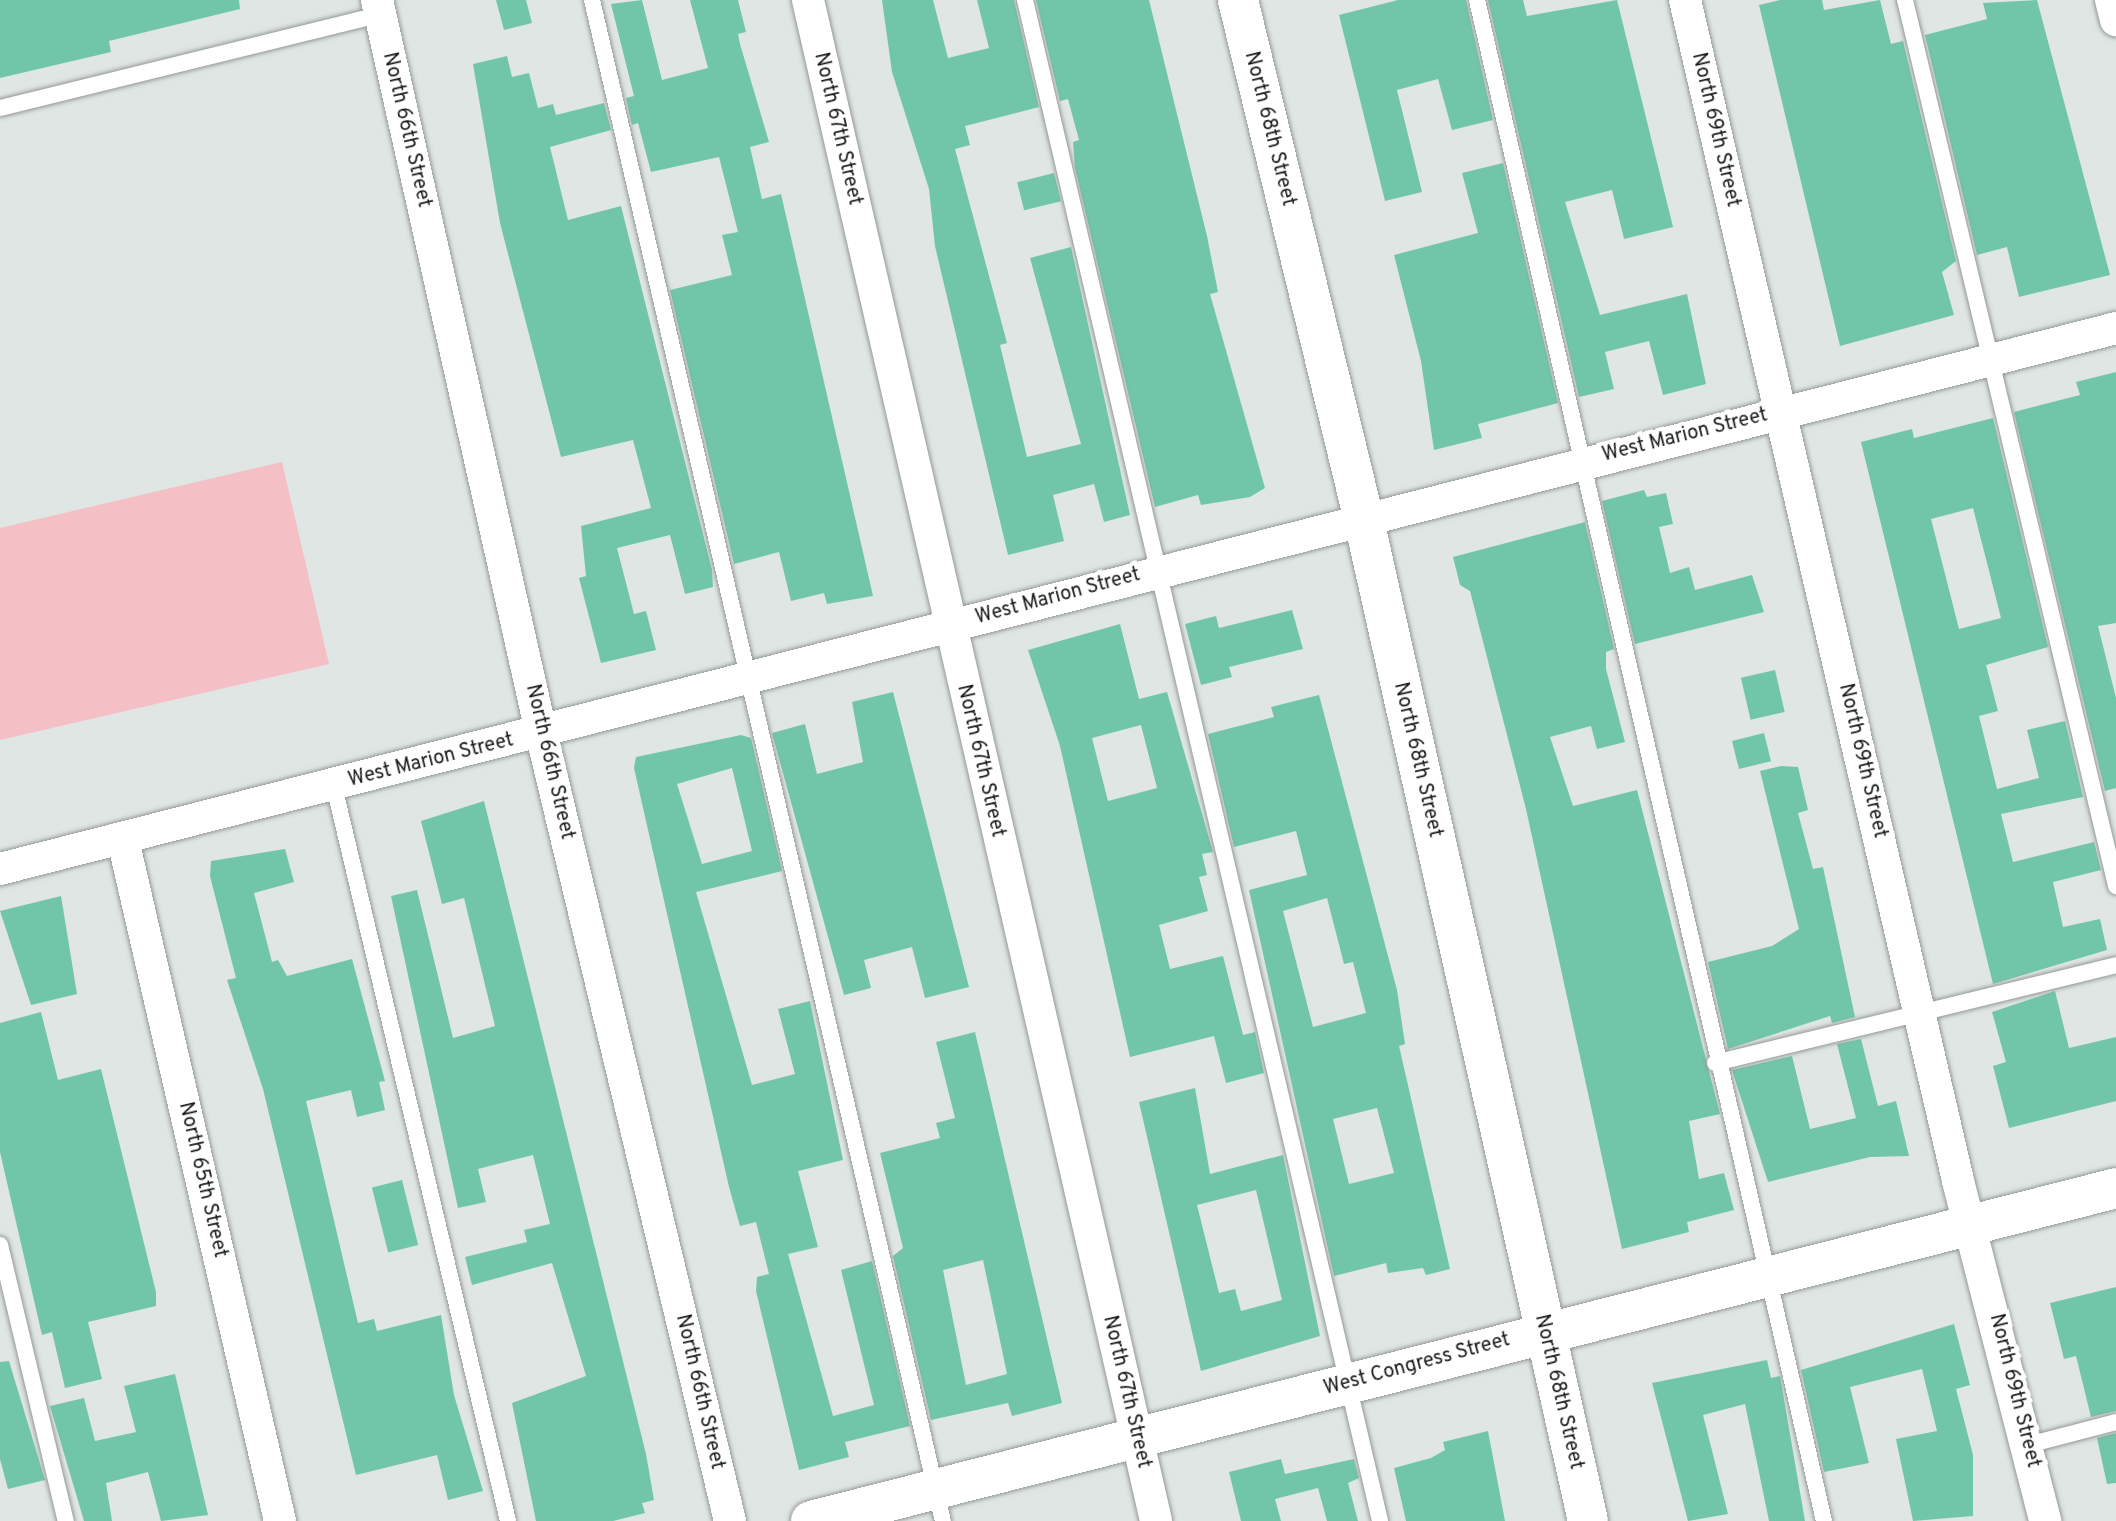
<!DOCTYPE html>
<html>
<head>
<meta charset="utf-8">
<style>
	body { margin:0 }
	#map { position:relative; width:2116px; height:1521px; overflow:hidden; background:#e0e6e4; font-family:Overpass,sans-serif }
	div>[style] { position:absolute }
	.green>* { inset:0; background:#f4bfc5 }
	.building>* { inset:0; background:#71c6a9; transform-origin:0 0 }
	.roads { filter:drop-shadow(0 0 2px #949997) drop-shadow(0 0 2px #949997) }
	.service>* { height:16px; margin:-8px; padding:0 8px; transform-origin:8px; border-radius:8px; background:#fff }
	.minor>* { height:32px; margin:-16px; padding:0 16px; transform-origin:16px; border-radius:16px; background:#fff }
	.tertiary>* { height:40px; margin:-20px; padding:0 20px; transform-origin:20px; border-radius:20px; background:#fff }
	span { translate:-50% -50%; white-space:nowrap; text-align:center; line-height:1.15; -webkit-text-stroke:8px #fff; paint-order:stroke }
	.street-label { font-size:20px; color:#171918 }
</style>
</head>
<body>
<div id="map">
	<div class="green">
		<div style="clip-path:polygon(282px 462px,329px 664px,0 740px,0 528px)"></div>
	</div>
	<div class="building">
		<div style="clip-path:polygon(0 0,239px 0,240px 9px,109px 41px,111px 52px,0 78px)"></div>
		<div style="clip-path:polygon(496px 0,526px 0,532px 23px,504px 30px)"></div>
		<div style="clip-path:polygon(642px 0,662px 80px,708px 68px,690px 0,738px 0,746px 32px,738px 34px,740px 44px,769px 142px,750px 147px,762px 199px,781px 194px,873px 596px,827px 604px,824px 593px,791px 601px,779px 552px,734px 564px,670px 290px,732px 275px,722px 235px,738px 232px,719px 157px,651px 172px,638px 123px,632px 125px,626px 98px,634px 96px,611px 4px)"></div>
		<div style="clip-path:polygon(882px 0,933px 0,948px 58px,989px 48px,977px 0,1014px 0,1039px 107px,965px 126px,970px 145px,955px 149px,1007px 343px,1000px 345px,1027px 457px,1081px 444px,1030px 258px,1071px 247px,1130px 515px,1104px 522px,1094px 484px,1053px 495px,1064px 541px,1008px 555px,935px 246px,929px 189px,892px 72px)"></div>
		<div style="clip-path:polygon(1036px 0,1149px 0,1207px 236px,1218px 292px,1210px 294px,1265px 488px,1250px 497px,1201px 505px,1198px 495px,1155px 507px,1075px 168px,1073px 142px,1079px 140px,1068px 99px,1060px 101px)"></div>
		<div style="clip-path:polygon(1398px 0,1466px 0,1493px 120px,1452px 130px,1438px 79px,1397px 90px,1422px 192px,1385px 201px,1339px 15px)"></div>
		<div style="clip-path:polygon(1488px 0,1523px 0,1527px 16px,1617px 0,1673px 227px,1624px 239px,1612px 190px,1565px 202px,1600px 315px,1687px 294px,1706px 384px,1663px 395px,1649px 341px,1605px 352px,1614px 389px,1579px 397px)"></div>
		<div style="clip-path:polygon(1780px 0,1822px 0,1824px 10px,1880px 0,1891px 44px,1903px 41px,1956px 261px,1942px 272px,1954px 315px,1840px 346px,1759px 5px)"></div>
		<div style="clip-path:polygon(2037px 0,2110px 275px,2019px 297px,2007px 247px,1977px 255px,1925px 35px,1987px 19px,1983px 3px)"></div>
		<div style="clip-path:polygon(507px 56px,512px 77px,529px 73px,538px 108px,553px 104px,556px 115px,604px 103px,611px 130px,550px 147px,568px 220px,621px 206px,712px 570px,713px 587px,685px 594px,670px 535px,617px 548px,634px 614px,646px 611px,656px 650px,601px 663px,579px 578px,586px 576px,581px 526px,651px 508px,633px 440px,561px 457px,500px 223px,473px 64px)"></div>
		<div style="clip-path:polygon(1503px 163px,1558px 403px,1478px 424px,1482px 438px,1434px 450px,1421px 361px,1394px 255px,1478px 233px,1462px 173px)"></div>
		<div style="left:1054px;top:173px;width:29px;height:38px;rotate:76deg"></div>
		<div style="clip-path:polygon(2116px 372px,2116px 623px,2098px 626px,2116px 698px,2116px 788px,2105px 791px,2014px 412px,2080px 395px,2076px 382px)"></div>
		<div style="clip-path:polygon(evenodd,1993px 418px,2048px 647px,1986px 665px,1998px 711px,1979px 716px,1997px 789px,2039px 778px,2027px 730px,2065px 721px,2083px 797px,2001px 814px,2013px 862px,2094px 842px,2101px 870px,2053px 882px,2063px 927px,2100px 919px,2107px 950px,1993px 984px,1861px 442px,1912px 429px,1914px 438px,1993px 418px,1973px 508px,2001px 618px,1959px 629px,1931px 519px,1973px 508px)"></div>
		<div style="clip-path:polygon(1644px 490px,1647px 497px,1666px 493px,1673px 524px,1659px 527px,1670px 573px,1689px 567px,1695px 590px,1752px 575px,1764px 612px,1635px 644px,1602px 501px)"></div>
		<div style="clip-path:polygon(1585px 522px,1614px 649px,1606px 652px,1606px 669px,1625px 742px,1597px 749px,1591px 726px,1550px 737px,1573px 806px,1637px 790px,1720px 1114px,1689px 1121px,1699px 1179px,1724px 1173px,1734px 1210px,1687px 1222px,1689px 1232px,1622px 1249px,1526px 809px,1470px 591px,1460px 585px,1453px 557px)"></div>
		<div style="clip-path:polygon(1292px 610px,1303px 649px,1229px 667px,1232px 677px,1201px 685px,1185px 624px,1216px 616px,1219px 628px)"></div>
		<div style="clip-path:polygon(evenodd,1120px 624px,1139px 699px,1167px 692px,1213px 852px,1202px 854px,1207px 875px,1199px 877px,1208px 911px,1159px 925px,1170px 969px,1223px 956px,1243px 1035px,1255px 1032px,1264px 1073px,1226px 1083px,1214px 1036px,1130px 1057px,1060px 746px,1028px 650px,1120px 624px,1141px 725px,1157px 788px,1108px 801px,1092px 738px,1141px 725px)"></div>
		<div style="left:1775px;top:670px;width:43px;height:35px;rotate:77deg"></div>
		<div style="clip-path:polygon(893px 692px,969px 987px,925px 998px,912px 947px,864px 960px,871px 988px,844px 995px,772px 733px,805px 724px,817px 774px,863px 762px,852px 702px)"></div>
		<div style="clip-path:polygon(evenodd,1319px 695px,1397px 990px,1405px 1044px,1399px 1046px,1450px 1269px,1426px 1275px,1423px 1268px,1388px 1273px,1386px 1263px,1334px 1276px,1249px 890px,1307px 875px,1296px 831px,1234px 847px,1208px 734px,1274px 717px,1271px 707px,1319px 695px,1327px 898px,1344px 964px,1353px 962px,1366px 1013px,1313px 1027px,1283px 911px,1327px 898px,1319px 695px,1377px 1108px,1394px 1173px,1349px 1184px,1333px 1119px,1377px 1108px)"></div>
		<div style="left:1764px;top:733px;width:29px;height:33px;rotate:76deg"></div>
		<div style="clip-path:polygon(evenodd,741px 735px,751px 738px,782px 871px,696px 892px,752px 1085px,795px 1074px,778px 1009px,810px 1001px,843px 1160px,798px 1171px,818px 1247px,788px 1254px,833px 1416px,874px 1405px,841px 1270px,872px 1261px,910px 1426px,845px 1442px,849px 1457px,799px 1470px,756px 1291px,757px 1277px,769px 1274px,756px 1222px,740px 1226px,729px 1187px,634px 768px,636px 757px,741px 735px,732px 768px,752px 851px,702px 864px,677px 784px,732px 768px)"></div>
		<div style="clip-path:polygon(1781px 766px,1798px 767px,1808px 810px,1798px 813px,1813px 869px,1823px 867px,1855px 1017px,1832px 1023px,1830px 1016px,1728px 1049px,1708px 962px,1772px 946px,1799px 929px,1760px 771px)"></div>
		<div style="clip-path:polygon(484px 801px,646px 1454px,654px 1500px,642px 1503px,645px 1513px,613px 1521px,536px 1521px,512px 1403px,586px 1376px,552px 1263px,472px 1285px,465px 1257px,527px 1242px,524px 1230px,550px 1224px,533px 1155px,478px 1169px,486px 1202px,458px 1208px,391px 896px,417px 890px,453px 1038px,495px 1026px,464px 898px,442px 904px,421px 821px)"></div>
		<div style="clip-path:polygon(285px 849px,294px 882px,254px 893px,272px 962px,278px 960px,287px 976px,352px 959px,385px 1081px,379px 1082px,385px 1110px,357px 1117px,351px 1090px,306px 1101px,358px 1323px,374px 1319px,377px 1331px,441px 1315px,454px 1395px,483px 1491px,448px 1500px,437px 1455px,356px 1475px,263px 1089px,227px 980px,236px 978px,210px 876px,211px 861px)"></div>
		<div style="clip-path:polygon(61px 896px,77px 994px,31px 1005px,0 911px)"></div>
		<div style="clip-path:polygon(2055px 991px,2069px 1048px,2116px 1037px,2116px 1101px,2009px 1128px,1993px 1066px,2006px 1062px,1992px 1012px)"></div>
		<div style="clip-path:polygon(41px 1012px,58px 1080px,101px 1069px,156px 1292px,156px 1306px,88px 1322px,102px 1379px,65px 1388px,52px 1332px,42px 1335px,0 1152px,0 1023px)"></div>
		<div style="clip-path:polygon(evenodd,975px 1032px,1062px 1403px,1012px 1416px,1008px 1403px,931px 1420px,893px 1256px,903px 1248px,880px 1153px,940px 1138px,936px 1123px,955px 1118px,936px 1042px,975px 1032px,983px 1260px,1007px 1374px,966px 1385px,943px 1270px,983px 1260px)"></div>
		<div style="clip-path:polygon(1861px 1039px,1878px 1106px,1896px 1101px,1909px 1156px,1870px 1157px,1768px 1182px,1732px 1070px,1792px 1056px,1810px 1129px,1856px 1118px,1837px 1044px)"></div>
		<div style="clip-path:polygon(evenodd,1195px 1088px,1210px 1174px,1283px 1155px,1320px 1336px,1201px 1371px,1139px 1102px,1195px 1088px,1256px 1190px,1282px 1300px,1241px 1311px,1235px 1289px,1219px 1293px,1197px 1205px,1256px 1190px)"></div>
		<div style="left:402px;top:1180px;width:67px;height:31px;rotate:76deg"></div>
		<div style="clip-path:polygon(2116px 1287px,2116px 1411px,2091px 1417px,2076px 1356px,2064px 1359px,2050px 1303px)"></div>
		<div style="clip-path:polygon(1954px 1324px,1970px 1385px,1956px 1389px,1973px 1455px,1973px 1516px,1913px 1521px,1896px 1439px,1937px 1431px,1922px 1369px,1850px 1387px,1869px 1463px,1824px 1472px,1801px 1370px)"></div>
		<div style="clip-path:polygon(1767px 1360px,1771px 1378px,1780px 1376px,1805px 1521px,1769px 1521px,1745px 1404px,1703px 1415px,1728px 1514px,1688px 1521px,1652px 1383px)"></div>
		<div style="clip-path:polygon(9px 1361px,45px 1480px,8px 1489px,0 1459px,0 1362px)"></div>
		<div style="clip-path:polygon(175px 1374px,208px 1515px,161px 1521px,148px 1472px,106px 1483px,112px 1521px,84px 1521px,50px 1406px,84px 1398px,95px 1441px,136px 1432px,124px 1386px)"></div>
		<div style="clip-path:polygon(1488px 1431px,1505px 1521px,1406px 1521px,1394px 1468px,1431px 1458px,1445px 1450px,1443px 1442px)"></div>
		<div style="clip-path:polygon(2116px 1433px,2116px 1483px,2107px 1484px,2097px 1438px)"></div>
		<div style="clip-path:polygon(1281px 1459px,1285px 1474px,1354px 1459px,1359px 1478px,1348px 1483px,1358px 1521px,1327px 1521px,1318px 1488px,1275px 1499px,1281px 1521px,1241px 1521px,1229px 1472px)"></div>
	</div>
	<div class="roads">
		<div class="service">
			<div style="left:592px;top:0;width:1561px;rotate:77.01deg"></div>
			<div style="left:1025px;top:0;width:1562px;rotate:76.86deg"></div>
			<div style="left:1477px;top:0;width:1560px;rotate:77.15deg"></div>
			<div style="left:1905px;top:0;width:911px;rotate:76.6deg"></div>
			<div style="left:0;top:108px;width:391px;rotate:-13.8deg"></div>
			<div style="left:334px;top:786px;width:755px;rotate:76.68deg"></div>
			<div style="left:1715px;top:1063px;width:413px;rotate:-13.7deg"></div>
			<div style="left:0;top:1245px;width:284px;rotate:76.6deg"></div>
			<div style="left:2028px;top:1445px;width:91px;rotate:-14.6deg"></div>
		</div>
		<div class="minor">
			<div style="left:377px;top:0;width:750px;rotate:77.37deg"></div>
			<div style="left:541px;top:732px;width:811px;rotate:76.53deg"></div>
			<div style="left:808px;top:0;width:1560px;rotate:77.11deg"></div>
			<div style="left:1685px;top:0;width:1212px;rotate:76.98deg"></div>
			<div style="left:1958px;top:1181px;width:351px;rotate:75.6deg"></div>
			<div style="left:2111px;top:0;width:21px;rotate:76deg"></div>
			<div style="left:123px;top:840px;width:699px;rotate:77.02deg"></div>
			<div style="left:0;top:869px;width:2184px;rotate:-14.34deg"></div>
		</div>
		<div class="tertiary">
			<div style="left:1238px;top:0;width:531px;rotate:76.38deg"></div>
			<div style="left:1363px;top:516px;width:1030px;rotate:77.38deg"></div>
			<div style="left:811px;top:1521px;width:1347px;rotate:-14.31deg"></div>
		</div>
	</div>
	<div class="street-label">
		<span style="left:837px;top:129px;rotate:77deg">North 67th Street</span>
		<span style="left:1269px;top:129px;rotate:76deg">North 68th Street</span>
		<span style="left:406px;top:130px;rotate:77deg">North 66th Street</span>
		<span style="left:1715px;top:130px;rotate:77deg">North 69th Street</span>
		<span style="left:1685px;top:436px;rotate:-14deg">West Marion Street</span>
		<span style="left:1058px;top:597px;rotate:-15deg">West Marion Street</span>
		<span style="left:1417px;top:760px;rotate:77deg">North 68th Street</span>
		<span style="left:431px;top:761px;rotate:-14deg">West Marion Street</span>
		<span style="left:980px;top:761px;rotate:77deg">North 67th Street</span>
		<span style="left:1862px;top:761px;rotate:77deg">North 69th Street</span>
		<span style="left:549px;top:762px;rotate:77deg">North 66th Street</span>
		<span style="left:202px;top:1180px;rotate:77deg">North 65th Street</span>
		<span style="left:1417px;top:1365px;rotate:-15deg">West Congress Street</span>
		<span style="left:2014px;top:1391px;rotate:76deg">North 69th Street</span>
		<span style="left:699px;top:1392px;rotate:77deg">North 66th Street</span>
		<span style="left:1126px;top:1392px;rotate:77deg">North 67th Street</span>
		<span style="left:1558px;top:1392px;rotate:77deg">North 68th Street</span>
	</div>
</div>
</body>
</html>
